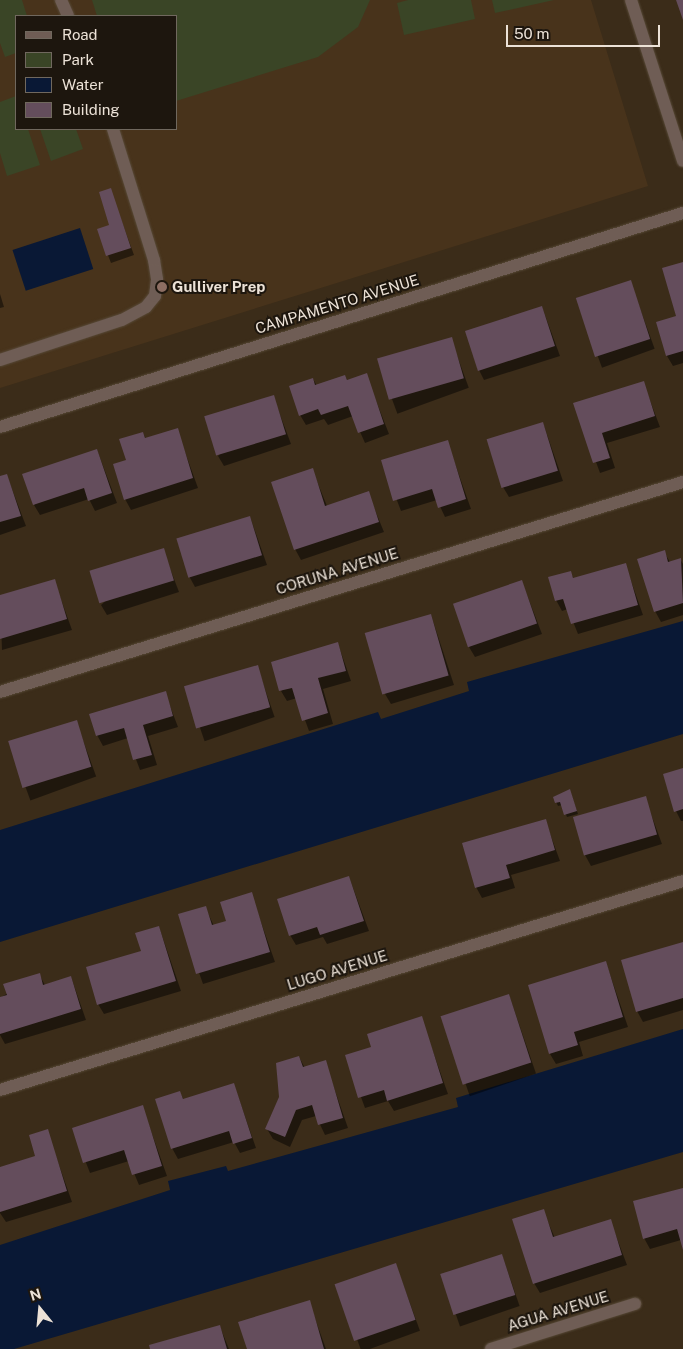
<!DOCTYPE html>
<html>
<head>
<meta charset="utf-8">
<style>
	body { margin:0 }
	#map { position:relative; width:683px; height:1349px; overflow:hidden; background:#3b2c19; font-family:"Public Sans",sans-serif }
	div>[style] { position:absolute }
	.built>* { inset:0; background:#48331b }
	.green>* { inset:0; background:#3a4526 }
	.water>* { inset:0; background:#091835; transform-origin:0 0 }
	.shadow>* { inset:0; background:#0007; transform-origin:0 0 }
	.building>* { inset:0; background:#644d5c; transform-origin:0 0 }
	.roads { filter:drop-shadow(0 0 1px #574937) drop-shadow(0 0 1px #574937) }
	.minor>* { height:12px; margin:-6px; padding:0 6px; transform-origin:6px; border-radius:6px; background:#6f5d55 }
	.dots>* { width:14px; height:14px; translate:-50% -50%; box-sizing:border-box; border:2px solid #1d160e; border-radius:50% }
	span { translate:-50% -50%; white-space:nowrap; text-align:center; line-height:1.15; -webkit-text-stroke:4px #1d160e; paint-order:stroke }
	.poi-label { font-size:15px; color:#ece2d7; font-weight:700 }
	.left { translate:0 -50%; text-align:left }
	.street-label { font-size:15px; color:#ece2d7 }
	.legend { position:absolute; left:15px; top:15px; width:162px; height:115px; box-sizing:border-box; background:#1d160e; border:1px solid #70685e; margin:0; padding:6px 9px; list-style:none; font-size:15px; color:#ece2d7 }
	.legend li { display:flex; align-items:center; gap:10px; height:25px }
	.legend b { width:25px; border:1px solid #70685e }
	.north { position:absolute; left:15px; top:1284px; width:50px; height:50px; -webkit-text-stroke:4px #1d160e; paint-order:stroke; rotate:343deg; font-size:14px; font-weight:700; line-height:20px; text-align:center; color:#ece2d7 }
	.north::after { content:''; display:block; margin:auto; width:18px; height:22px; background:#ece2d7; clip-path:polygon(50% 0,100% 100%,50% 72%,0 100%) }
	.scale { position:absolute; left:506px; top:25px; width:154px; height:22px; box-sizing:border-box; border:2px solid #ece2d7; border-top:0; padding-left:6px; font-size:15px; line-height:18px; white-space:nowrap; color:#ece2d7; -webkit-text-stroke:4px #1d160e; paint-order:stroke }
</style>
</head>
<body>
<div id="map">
	<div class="built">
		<div style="clip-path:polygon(evenodd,0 0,591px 0,648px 186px,0 388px,0 0,16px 16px,176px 16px,176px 129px,16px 129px,16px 16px)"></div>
	</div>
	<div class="green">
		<div style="clip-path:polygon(0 0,22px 0,27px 16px,16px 16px,16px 53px,5px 57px,0 43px)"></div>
		<div style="clip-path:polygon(92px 0,370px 0,358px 27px,318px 57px,176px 101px,176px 16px,97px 16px)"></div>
		<div style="clip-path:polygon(408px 0,471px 0,475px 19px,404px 35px,397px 3px)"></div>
		<div style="clip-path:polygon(492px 0,554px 0,495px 13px)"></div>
		<div style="clip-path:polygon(16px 96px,16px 129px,28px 129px,40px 165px,7px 176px,0 153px,0 102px)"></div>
		<div style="clip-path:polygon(40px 129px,76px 129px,83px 149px,51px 161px)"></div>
	</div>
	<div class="water">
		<div style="left:80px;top:228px;width:43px;height:71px;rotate:72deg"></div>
		<div style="clip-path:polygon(683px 621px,683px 734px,0 942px,0 830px,378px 712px,381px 719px,469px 691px,467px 682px)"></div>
		<div style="clip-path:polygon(683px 1029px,683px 1152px,14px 1349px,0 1349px,0 1245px,170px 1190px,168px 1181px,226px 1166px,228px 1171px,458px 1107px,456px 1098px)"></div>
	</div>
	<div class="shadow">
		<div style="clip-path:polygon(110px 189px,134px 255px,111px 263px,98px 230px,111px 226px)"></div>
		<div style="clip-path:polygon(683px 264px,683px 363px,673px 366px,667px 356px,677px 317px)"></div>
		<div style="left:630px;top:281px;width:72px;height:56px;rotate:70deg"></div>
		<div style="clip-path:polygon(0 294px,4px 307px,0 308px)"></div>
		<div style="clip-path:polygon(542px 307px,560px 356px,484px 380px,479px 370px)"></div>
		<div style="left:451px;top:339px;width:52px;height:76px;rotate:70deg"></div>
		<div style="clip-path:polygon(366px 375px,389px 434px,365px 443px,353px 416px,328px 425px,324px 419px,306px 425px,300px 415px,313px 379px,317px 386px,345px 376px,348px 381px)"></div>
		<div style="clip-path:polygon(643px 382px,660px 427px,607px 443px,615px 468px,600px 473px,575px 404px)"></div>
		<div style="clip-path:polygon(273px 396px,291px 444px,224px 466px,218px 456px)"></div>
		<div style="clip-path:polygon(543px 423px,563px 481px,509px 497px,503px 487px)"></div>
		<div style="clip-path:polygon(177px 430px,198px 488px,131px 510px,125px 499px,128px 461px,143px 433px,146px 439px)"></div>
		<div style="clip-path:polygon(447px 441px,471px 509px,445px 517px,437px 500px,401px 511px,382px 461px)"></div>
		<div style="clip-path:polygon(97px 450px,117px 503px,95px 511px,89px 499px,40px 515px,34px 505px)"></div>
		<div style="clip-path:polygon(312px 469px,327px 506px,368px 493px,384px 532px,301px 560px,295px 549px)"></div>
		<div style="clip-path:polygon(7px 476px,26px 526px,0 535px,0 478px)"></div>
		<div style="clip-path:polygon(250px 517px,267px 565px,195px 587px,189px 576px)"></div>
		<div style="clip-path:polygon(163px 550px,179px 592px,107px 615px,101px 605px)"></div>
		<div style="clip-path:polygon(664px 552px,670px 562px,680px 559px,683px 564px,683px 615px,661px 622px,655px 611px)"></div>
		<div style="clip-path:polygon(625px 564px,643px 615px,578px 634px,568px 609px,562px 611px,556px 600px,570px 572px,574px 579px)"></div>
		<div style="clip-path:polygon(54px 580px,72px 630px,2px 650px,0 596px)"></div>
		<div style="clip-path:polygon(522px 582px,542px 634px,475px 657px,469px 647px)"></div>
		<div style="clip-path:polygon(431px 615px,454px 685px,391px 704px,385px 694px)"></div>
		<div style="clip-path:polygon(338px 644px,351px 681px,323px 689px,333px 724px,309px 731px,297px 698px,287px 701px,281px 691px)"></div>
		<div style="left:257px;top:666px;width:54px;height:74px;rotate:71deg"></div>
		<div style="clip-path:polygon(165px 693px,178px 727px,148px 736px,157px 765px,140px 770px,128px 738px,103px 746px,97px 735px)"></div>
		<div style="left:76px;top:721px;width:59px;height:70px;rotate:70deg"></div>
		<div style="clip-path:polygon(683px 769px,683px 821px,681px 821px,676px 811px)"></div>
		<div style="clip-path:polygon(571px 794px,578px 814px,567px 817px,562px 805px,558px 806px,554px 797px)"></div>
		<div style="clip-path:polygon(645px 798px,662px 844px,591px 866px,585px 855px)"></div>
		<div style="clip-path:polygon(545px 820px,560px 861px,511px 875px,515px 888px,482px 898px,476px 887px)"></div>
		<div style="clip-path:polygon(349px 877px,369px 931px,327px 944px,323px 937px,296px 945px,290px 935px)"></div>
		<div style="clip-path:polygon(251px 894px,275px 962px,203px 984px,179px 915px,205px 907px,214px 926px,227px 921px)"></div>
		<div style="clip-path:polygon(159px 927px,181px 991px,104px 1014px,98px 1004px,143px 952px)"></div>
		<div style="clip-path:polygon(683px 943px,683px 1010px,643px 1022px,637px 1011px)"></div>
		<div style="clip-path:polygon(606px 963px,628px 1027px,579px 1042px,583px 1056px,556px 1064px,550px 1054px)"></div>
		<div style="clip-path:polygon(39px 974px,45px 985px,71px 977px,86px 1020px,5px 1044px,0 1035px,0 998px)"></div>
		<div style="left:509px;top:995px;width:83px;height:70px;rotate:71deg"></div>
		<div style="clip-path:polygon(421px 1018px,448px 1094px,394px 1111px,388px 1101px,365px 1108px,346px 1056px,373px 1048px)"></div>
		<div style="clip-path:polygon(299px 1057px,305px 1068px,325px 1062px,348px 1128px,325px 1135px,316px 1116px,302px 1120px,290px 1147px,273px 1139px,267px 1129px)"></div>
		<div style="clip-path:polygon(234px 1085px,256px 1148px,240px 1153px,234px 1142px,178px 1159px,172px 1148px,180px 1093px,184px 1100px)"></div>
		<div style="clip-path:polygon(142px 1106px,167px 1176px,139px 1185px,129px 1161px,90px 1173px,73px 1129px)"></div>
		<div style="clip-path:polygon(47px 1131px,72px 1202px,6px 1222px,0 1213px,0 1168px,37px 1157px)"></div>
		<div style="clip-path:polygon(683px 1189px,683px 1247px,681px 1240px,650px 1249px,644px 1238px)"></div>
		<div style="clip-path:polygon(543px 1211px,555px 1238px,610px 1220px,627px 1265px,540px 1293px,534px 1283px)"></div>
		<div style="left:502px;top:1255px;width:54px;height:63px;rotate:71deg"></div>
		<div style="left:396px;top:1265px;width:70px;height:62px;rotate:70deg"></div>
		<div style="clip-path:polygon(309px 1302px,326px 1349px,248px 1349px)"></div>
		<div style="clip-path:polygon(220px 1327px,229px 1349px,152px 1349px)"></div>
	</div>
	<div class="building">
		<div style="clip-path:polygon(676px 0,683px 0,683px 20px)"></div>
		<div style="clip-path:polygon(111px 188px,131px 248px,106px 256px,97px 229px,109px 225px,99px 192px)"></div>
		<div style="clip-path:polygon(683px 262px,683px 351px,666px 356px,656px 322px,676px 316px,662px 268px)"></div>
		<div style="left:631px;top:280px;width:62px;height:58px;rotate:72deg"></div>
		<div style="left:542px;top:306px;width:42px;height:81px;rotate:72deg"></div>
		<div style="left:452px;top:337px;width:43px;height:78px;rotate:74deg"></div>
		<div style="clip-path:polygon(367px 373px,384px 424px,358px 433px,348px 406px,321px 415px,318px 409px,299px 416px,289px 386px,313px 378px,315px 385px,345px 375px,347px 380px)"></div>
		<div style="clip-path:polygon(644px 381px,655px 416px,602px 433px,610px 458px,593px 463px,573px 403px)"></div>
		<div style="left:274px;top:395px;width:41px;height:73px;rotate:73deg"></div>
		<div style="left:543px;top:422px;width:51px;height:59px;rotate:73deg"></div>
		<div style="clip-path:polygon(178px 428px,193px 478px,124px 500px,113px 464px,126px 460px,119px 439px,143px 432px,145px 438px)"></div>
		<div style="clip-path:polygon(448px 440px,466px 499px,438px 508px,432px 489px,393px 501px,381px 460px)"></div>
		<div style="clip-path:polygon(97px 449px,112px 493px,88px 501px,84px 488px,33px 505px,22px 474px)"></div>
		<div style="clip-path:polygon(313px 468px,325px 506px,369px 491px,379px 522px,294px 550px,271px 482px)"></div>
		<div style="clip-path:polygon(7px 474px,21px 516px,0 522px,0 476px)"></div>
		<div style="left:250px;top:516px;width:41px;height:77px;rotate:73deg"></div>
		<div style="left:164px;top:548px;width:34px;height:78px;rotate:73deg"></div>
		<div style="clip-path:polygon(665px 550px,668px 562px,681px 558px,683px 603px,654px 612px,637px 559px)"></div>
		<div style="clip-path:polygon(626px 563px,638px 605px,571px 624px,563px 599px,555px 601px,548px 577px,571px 571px,573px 578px)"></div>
		<div style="clip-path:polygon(55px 579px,67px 619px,0 639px,0 595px)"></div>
		<div style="left:522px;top:580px;width:46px;height:73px;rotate:71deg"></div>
		<div style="left:431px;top:614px;width:64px;height:69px;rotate:74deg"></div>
		<div style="clip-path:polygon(338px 642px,346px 671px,318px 678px,328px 713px,302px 721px,292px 688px,279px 691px,271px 662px)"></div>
		<div style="left:258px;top:665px;width:44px;height:77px;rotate:74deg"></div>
		<div style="clip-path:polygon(166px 691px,173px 716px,143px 725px,152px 755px,133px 760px,124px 728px,96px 736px,89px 714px)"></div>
		<div style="left:77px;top:720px;width:49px;height:72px;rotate:73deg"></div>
		<div style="clip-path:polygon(683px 768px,683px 809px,674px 812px,663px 774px)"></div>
		<div style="clip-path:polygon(570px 789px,577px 811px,564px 815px,560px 802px,555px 803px,553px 797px)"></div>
		<div style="left:646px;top:796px;width:40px;height:76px;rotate:74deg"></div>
		<div style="clip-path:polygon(546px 819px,555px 850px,506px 865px,510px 878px,475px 888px,462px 843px)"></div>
		<div style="clip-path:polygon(349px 876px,364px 921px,320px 935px,317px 927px,289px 936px,277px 899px)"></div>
		<div style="clip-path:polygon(252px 892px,270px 952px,196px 974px,178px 914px,206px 906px,212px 925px,226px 921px,220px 902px)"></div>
		<div style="clip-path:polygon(159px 926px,176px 981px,97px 1005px,86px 967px,141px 951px,135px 933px)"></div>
		<div style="clip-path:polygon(683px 942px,683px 998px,636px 1012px,621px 960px)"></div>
		<div style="clip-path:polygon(606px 961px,623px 1017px,574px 1032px,578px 1045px,549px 1054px,528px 985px)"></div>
		<div style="clip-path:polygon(40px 973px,43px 985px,71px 976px,81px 1009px,0 1034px,0 997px,7px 995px,3px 984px)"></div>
		<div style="left:509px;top:994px;width:72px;height:72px;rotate:72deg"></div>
		<div style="clip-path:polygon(422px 1016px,443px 1083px,387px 1101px,384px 1090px,358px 1098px,345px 1055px,371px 1047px,367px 1034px)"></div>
		<div style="clip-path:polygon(299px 1056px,303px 1067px,326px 1060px,343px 1118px,318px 1125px,312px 1105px,296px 1110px,285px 1137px,265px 1129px,279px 1097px,276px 1063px)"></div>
		<div style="clip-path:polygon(234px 1083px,252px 1138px,233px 1144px,229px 1131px,171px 1149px,155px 1099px,180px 1091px,183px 1099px)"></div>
		<div style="clip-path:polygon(143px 1105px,162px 1166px,132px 1175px,124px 1150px,83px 1163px,72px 1128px)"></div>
		<div style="clip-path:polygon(48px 1129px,67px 1191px,0 1212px,0 1167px,35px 1156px,29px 1135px)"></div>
		<div style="clip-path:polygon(683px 1188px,683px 1250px,677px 1229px,643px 1239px,633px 1201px)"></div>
		<div style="clip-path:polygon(544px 1209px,553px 1237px,611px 1219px,622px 1255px,533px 1284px,512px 1219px)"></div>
		<div style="left:502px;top:1254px;width:43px;height:65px;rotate:72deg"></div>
		<div style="left:396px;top:1263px;width:60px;height:65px;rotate:71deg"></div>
		<div style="clip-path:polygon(310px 1300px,324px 1349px,247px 1349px,238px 1322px)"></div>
		<div style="clip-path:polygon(220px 1325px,227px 1349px,150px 1349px,149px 1345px)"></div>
	</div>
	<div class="roads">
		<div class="minor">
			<div style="left:61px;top:0;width:17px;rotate:66deg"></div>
			<div style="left:631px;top:0;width:169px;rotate:72.1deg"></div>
			<div style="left:0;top:360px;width:128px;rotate:-18.2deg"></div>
			<div style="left:122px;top:320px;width:27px;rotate:-28deg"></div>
			<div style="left:146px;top:307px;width:14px;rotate:-51deg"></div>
			<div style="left:155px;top:296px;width:17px;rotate:-83deg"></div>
			<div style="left:157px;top:279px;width:19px;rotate:-99deg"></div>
			<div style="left:154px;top:260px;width:137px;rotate:-107.4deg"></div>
			<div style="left:0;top:427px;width:716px;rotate:-17.4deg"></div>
			<div style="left:0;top:692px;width:715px;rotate:-17.09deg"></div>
			<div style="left:0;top:1090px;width:714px;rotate:-17.01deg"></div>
			<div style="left:491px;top:1349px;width:151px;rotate:-17.4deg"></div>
		</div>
	</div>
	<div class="dots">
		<div style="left:162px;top:287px;background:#8d6e63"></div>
	</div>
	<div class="poi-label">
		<span class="left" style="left:172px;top:287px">Gulliver Prep</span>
	</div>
	<div class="street-label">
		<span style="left:337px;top:304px;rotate:-17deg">CAMPAMENTO AVENUE</span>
		<span style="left:337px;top:571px;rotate:-17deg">CORUNA AVENUE</span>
		<span style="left:337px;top:970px;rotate:-17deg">LUGO AVENUE</span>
		<span style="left:558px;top:1311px;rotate:-17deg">AGUA AVENUE</span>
	</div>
	<ul class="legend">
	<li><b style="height:6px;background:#6f5d55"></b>Road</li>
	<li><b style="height:14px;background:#3a4526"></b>Park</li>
	<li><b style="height:14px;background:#091835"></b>Water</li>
	<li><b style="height:14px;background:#644d5c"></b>Building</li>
	</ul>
	<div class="north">N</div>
	<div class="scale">50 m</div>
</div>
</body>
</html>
